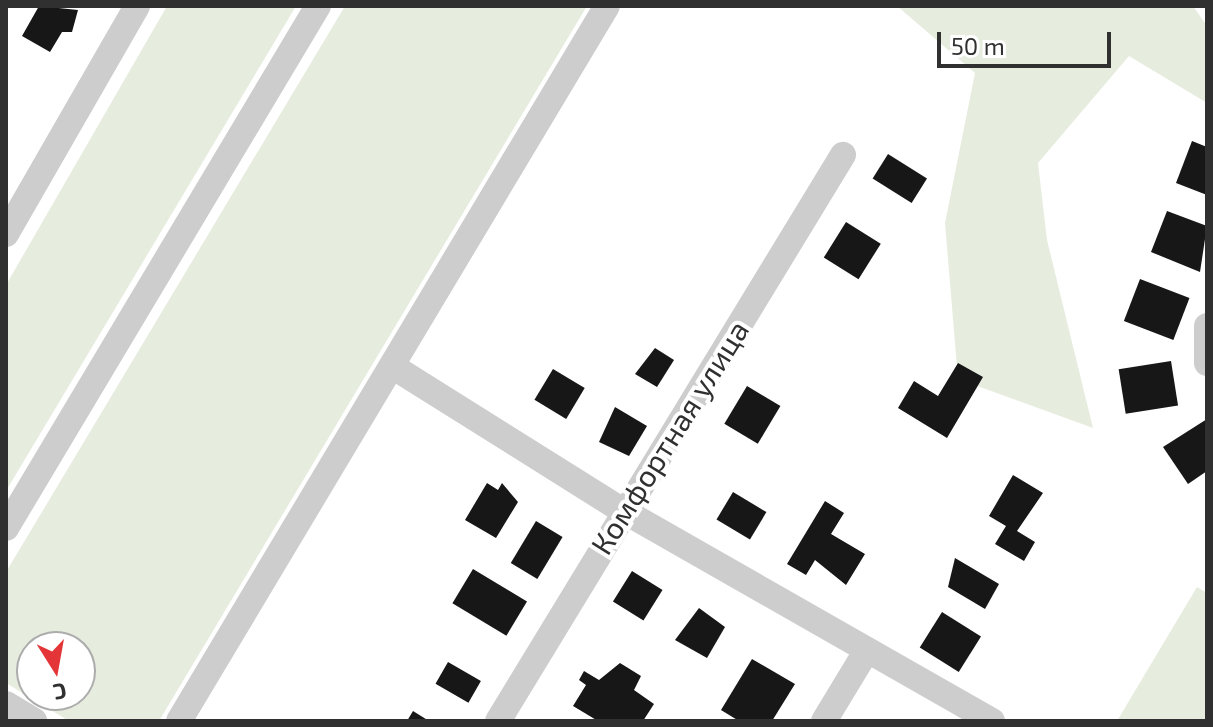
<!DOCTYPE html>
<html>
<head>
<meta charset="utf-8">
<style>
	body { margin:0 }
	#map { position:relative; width:1213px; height:727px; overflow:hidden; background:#fff; font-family:"Exo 2",sans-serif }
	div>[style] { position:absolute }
	.green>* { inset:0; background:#e6eddf }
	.building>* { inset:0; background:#171717; transform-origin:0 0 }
	.minor>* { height:26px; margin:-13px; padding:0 13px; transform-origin:13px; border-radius:13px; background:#cdcdcd }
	span { translate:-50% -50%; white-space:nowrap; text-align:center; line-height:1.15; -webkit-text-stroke:8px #fff; paint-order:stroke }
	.street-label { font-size:30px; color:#303030 }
	.frame { position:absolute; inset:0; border:8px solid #303030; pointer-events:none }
	.north { position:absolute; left:16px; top:631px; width:80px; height:80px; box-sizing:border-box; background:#fff; border:2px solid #acacac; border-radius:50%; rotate:169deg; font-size:22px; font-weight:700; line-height:32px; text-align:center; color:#303030 }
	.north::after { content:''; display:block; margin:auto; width:28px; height:36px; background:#e43638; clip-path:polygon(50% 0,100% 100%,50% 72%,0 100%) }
	.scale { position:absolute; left:937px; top:32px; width:174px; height:36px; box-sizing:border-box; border:4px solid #303030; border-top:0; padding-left:10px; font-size:24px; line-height:28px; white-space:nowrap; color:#303030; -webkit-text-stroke:6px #fff; paint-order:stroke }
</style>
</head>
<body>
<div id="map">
	<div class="green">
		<div style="clip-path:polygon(167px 6px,296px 6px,6px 491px,6px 285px)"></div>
		<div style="clip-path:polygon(evenodd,345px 6px,587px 6px,159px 721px,69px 721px,6px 683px,6px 572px,345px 6px,32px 647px,80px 647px,80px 695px,32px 695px,32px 647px)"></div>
		<div style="clip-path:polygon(897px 6px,1193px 6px,1207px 26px,1207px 103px,1129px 56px,1038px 163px,1047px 240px,1093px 428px,958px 379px,945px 223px,975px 73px)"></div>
		<div style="clip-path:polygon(1197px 587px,1207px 593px,1207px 721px,1117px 721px)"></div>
	</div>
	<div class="building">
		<div style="clip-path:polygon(39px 6px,78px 10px,72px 32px,62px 32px,50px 52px,22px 36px)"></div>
		<div style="clip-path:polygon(1192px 141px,1207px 147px,1207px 195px,1176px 183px)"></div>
		<div style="left:888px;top:154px;width:46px;height:29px;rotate:32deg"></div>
		<div style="clip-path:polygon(1167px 211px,1207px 226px,1200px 272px,1151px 252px)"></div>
		<div style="left:846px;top:222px;width:41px;height:42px;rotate:32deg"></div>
		<div style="left:1140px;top:279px;width:53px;height:45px;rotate:21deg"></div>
		<div style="clip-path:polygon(655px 348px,674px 360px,657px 387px,635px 374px)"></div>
		<div style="left:1171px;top:361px;width:45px;height:53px;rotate:81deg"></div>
		<div style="clip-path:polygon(958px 363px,983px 377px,947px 438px,898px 408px,914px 381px,938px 396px)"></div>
		<div style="left:553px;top:369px;width:37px;height:36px;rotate:31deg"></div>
		<div style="left:747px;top:386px;width:39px;height:44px;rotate:31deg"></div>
		<div style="clip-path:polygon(615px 407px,647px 426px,629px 456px,599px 442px)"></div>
		<div style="clip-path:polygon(1207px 419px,1207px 471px,1188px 484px,1163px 447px)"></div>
		<div style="clip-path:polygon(1013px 475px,1043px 493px,1017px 531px,1035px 542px,1024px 561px,995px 544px,1006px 526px,989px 516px)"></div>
		<div style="clip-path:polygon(487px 483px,498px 490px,502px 483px,518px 502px,496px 538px,465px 520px)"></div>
		<div style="left:733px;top:492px;width:39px;height:32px;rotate:31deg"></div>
		<div style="clip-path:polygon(825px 501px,844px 513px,831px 534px,865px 554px,846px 585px,815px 560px,806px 575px,787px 564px)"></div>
		<div style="left:536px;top:521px;width:31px;height:49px;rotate:31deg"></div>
		<div style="clip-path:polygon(955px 558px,999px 584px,985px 609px,948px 587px)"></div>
		<div style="left:473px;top:569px;width:63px;height:40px;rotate:31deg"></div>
		<div style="left:632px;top:571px;width:36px;height:36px;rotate:32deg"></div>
		<div style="clip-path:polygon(699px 608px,725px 627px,707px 658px,675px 640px)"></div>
		<div style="left:942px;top:612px;width:46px;height:42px;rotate:32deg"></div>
		<div style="clip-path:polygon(752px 659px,795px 684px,772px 721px,739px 721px,721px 710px)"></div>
		<div style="left:448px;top:662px;width:38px;height:25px;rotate:30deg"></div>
		<div style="clip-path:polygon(620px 663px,641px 676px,634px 690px,654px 704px,643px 721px,598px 721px,573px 706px,586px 685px,579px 680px,584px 671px,599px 680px)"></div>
		<div style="clip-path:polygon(413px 711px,429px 721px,407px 721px)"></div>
	</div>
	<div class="minor">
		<div style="left:6px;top:234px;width:263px;rotate:-60.1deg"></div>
		<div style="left:1207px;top:326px;width:37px;rotate:90deg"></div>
		<div style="left:392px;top:366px;width:271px;rotate:32.1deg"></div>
		<div style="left:622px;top:510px;width:426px;rotate:29.7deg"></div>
		<div style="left:6px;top:528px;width:608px;rotate:-59.13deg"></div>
		<div style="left:6px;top:704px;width:33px;rotate:31deg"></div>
		<div style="left:179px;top:721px;width:833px;rotate:-59.1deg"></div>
		<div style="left:498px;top:721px;width:663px;rotate:-58.64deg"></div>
		<div style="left:824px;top:721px;width:83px;rotate:-58.8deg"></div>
	</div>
	<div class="street-label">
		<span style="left:669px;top:437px;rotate:-58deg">Комфортная улица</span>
	</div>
	<div class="frame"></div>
	<div class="north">С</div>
	<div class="scale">50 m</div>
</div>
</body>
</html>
